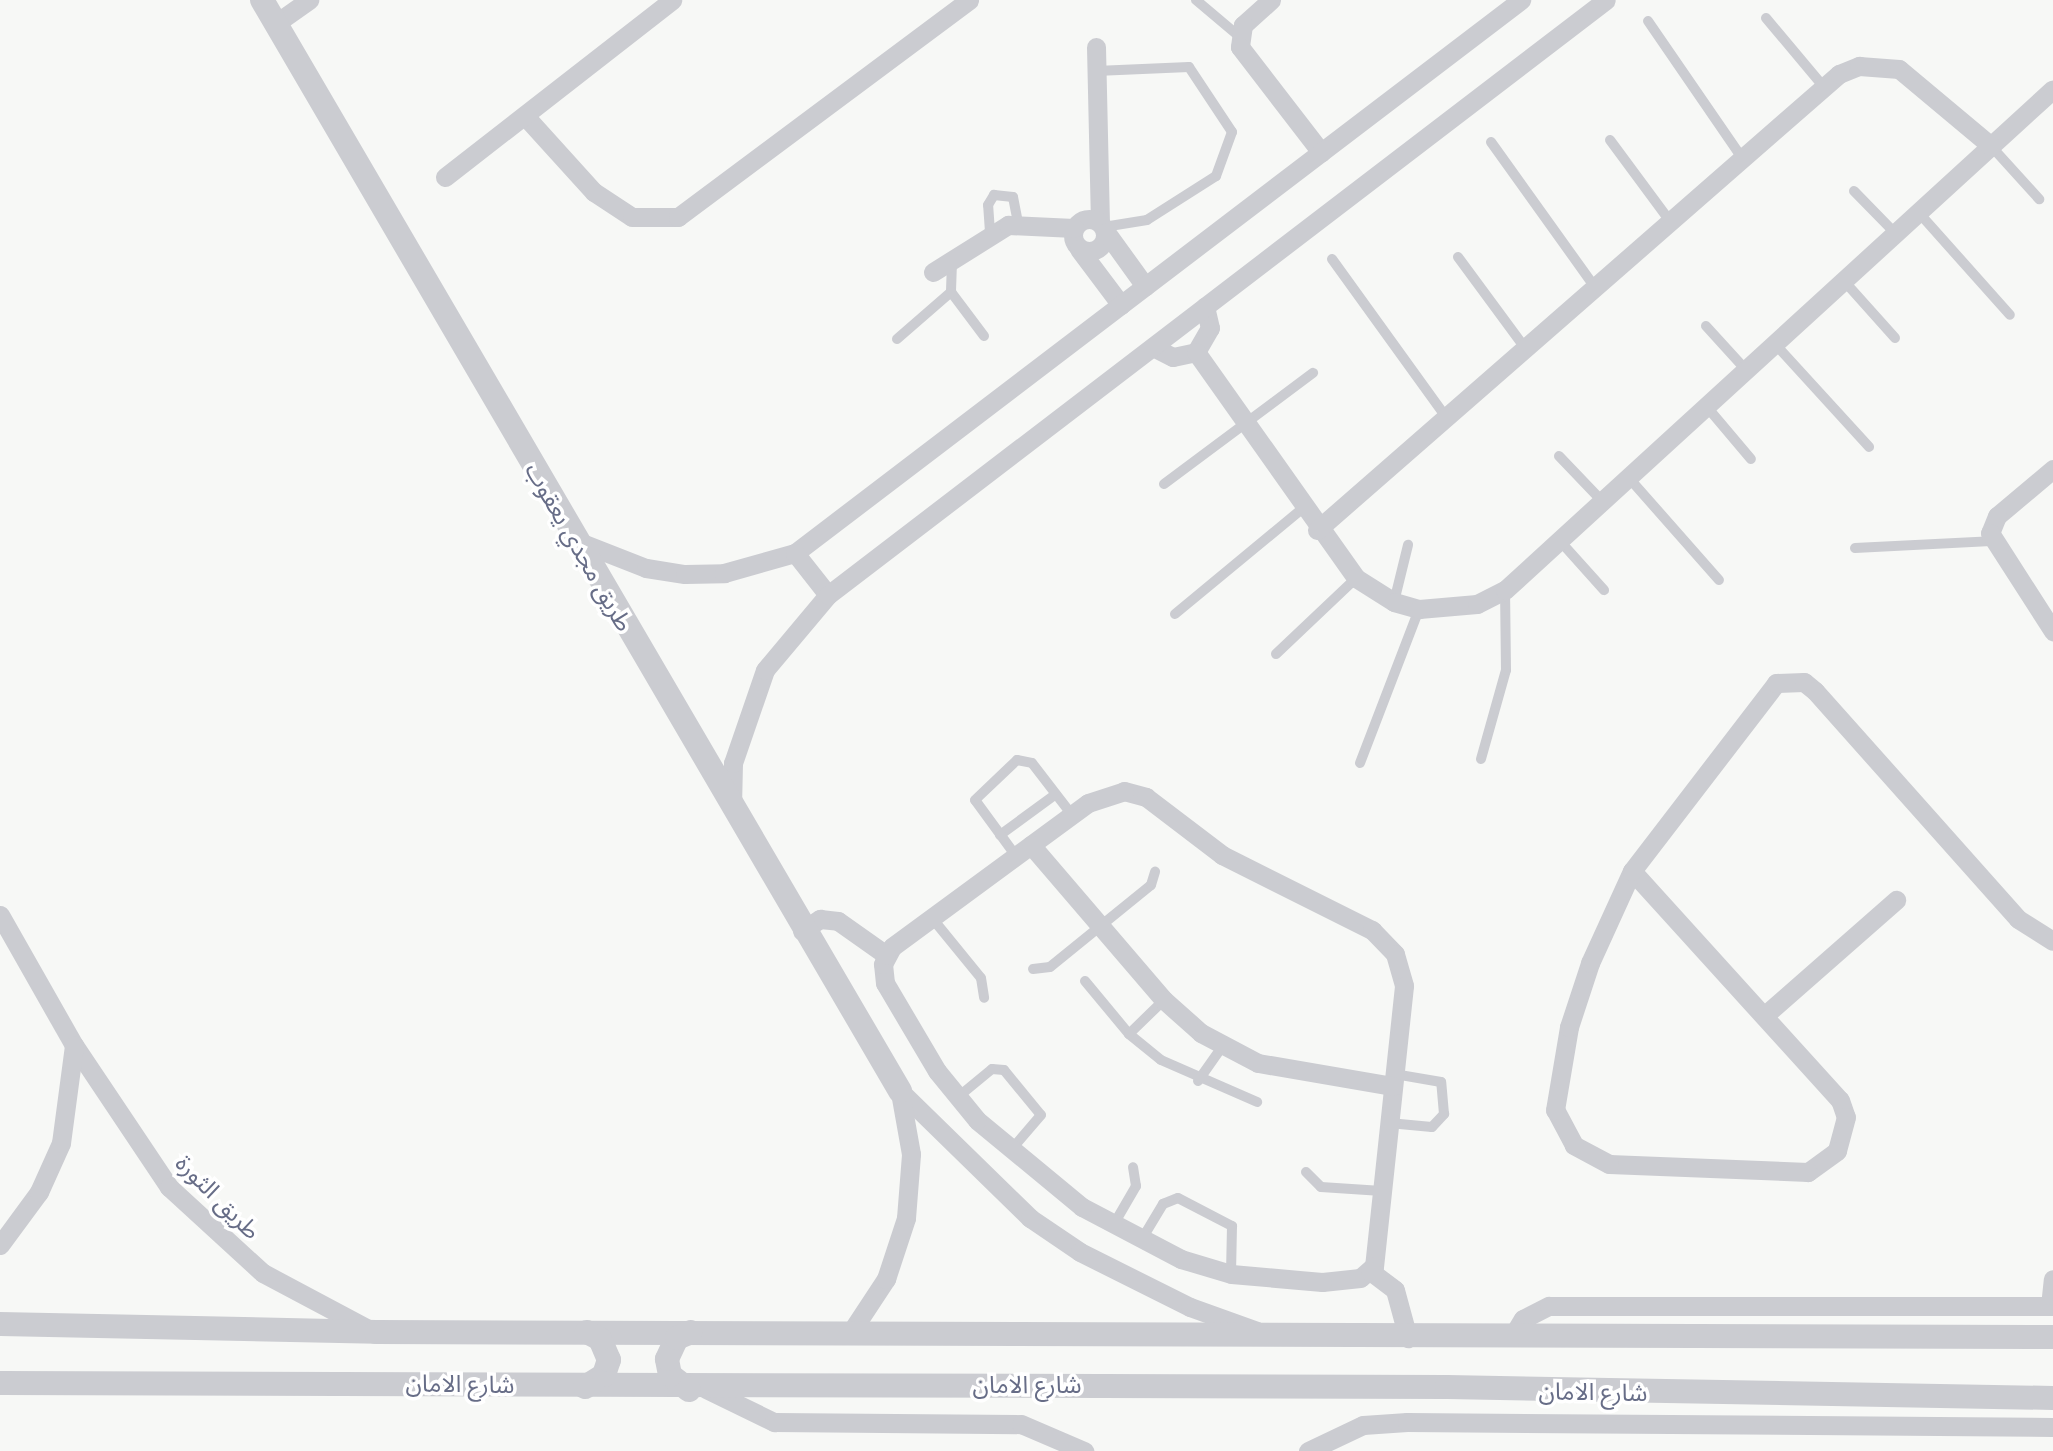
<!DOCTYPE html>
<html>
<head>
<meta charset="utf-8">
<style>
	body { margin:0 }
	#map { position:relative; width:2053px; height:1451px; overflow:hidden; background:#f7f8f6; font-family:"PT Sans","Noto Sans Arabic",sans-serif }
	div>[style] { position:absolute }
	.service>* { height:10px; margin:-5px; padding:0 5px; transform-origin:5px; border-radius:5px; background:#cbccd1 }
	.minor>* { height:19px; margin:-9.5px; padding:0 9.5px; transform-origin:9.5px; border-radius:9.5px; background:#cbccd1 }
	.minor>.ring { margin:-9.5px; padding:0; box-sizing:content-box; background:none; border:19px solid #cbccd1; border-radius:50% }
	.tertiary>* { height:24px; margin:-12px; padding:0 12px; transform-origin:12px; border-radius:12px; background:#cbccd1 }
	span { translate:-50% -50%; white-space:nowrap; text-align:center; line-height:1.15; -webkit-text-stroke:7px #fff; paint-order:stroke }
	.street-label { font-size:24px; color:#676d87 }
</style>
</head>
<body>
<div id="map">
	<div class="service">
		<div style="left:1196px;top:0;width:57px;rotate:40.1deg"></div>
		<div style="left:1766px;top:18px;width:90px;rotate:50deg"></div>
		<div style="left:1648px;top:21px;width:166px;rotate:55.5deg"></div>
		<div style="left:1096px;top:71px;width:93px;rotate:-2.5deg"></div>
		<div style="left:1189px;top:67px;width:78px;rotate:56.5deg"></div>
		<div style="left:1232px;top:132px;width:47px;rotate:110deg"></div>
		<div style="left:1216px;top:176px;width:82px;rotate:147.5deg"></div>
		<div style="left:1147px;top:220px;width:44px;rotate:170.8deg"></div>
		<div style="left:1610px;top:140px;width:101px;rotate:53.5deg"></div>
		<div style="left:1491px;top:142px;width:178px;rotate:54.4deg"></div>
		<div style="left:1991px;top:146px;width:72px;rotate:47.8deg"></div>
		<div style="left:1854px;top:191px;width:62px;rotate:45.7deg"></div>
		<div style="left:1920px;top:214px;width:135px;rotate:48.3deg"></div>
		<div style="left:990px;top:232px;width:27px;rotate:-94deg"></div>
		<div style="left:988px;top:205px;width:12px;rotate:-59deg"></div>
		<div style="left:994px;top:195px;width:19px;rotate:6deg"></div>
		<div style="left:1013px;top:197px;width:26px;rotate:79deg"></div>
		<div style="left:1458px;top:257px;width:113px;rotate:53.6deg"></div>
		<div style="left:1332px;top:259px;width:195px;rotate:54.2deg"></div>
		<div style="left:952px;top:262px;width:30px;rotate:92deg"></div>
		<div style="left:951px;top:292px;width:55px;rotate:53.1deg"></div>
		<div style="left:1845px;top:282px;width:75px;rotate:48.2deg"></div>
		<div style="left:1706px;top:326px;width:61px;rotate:47.7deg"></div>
		<div style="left:897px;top:339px;width:72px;rotate:-41deg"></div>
		<div style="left:1776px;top:345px;width:138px;rotate:47.6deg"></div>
		<div style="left:1707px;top:407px;width:68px;rotate:49.8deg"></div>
		<div style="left:1559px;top:456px;width:64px;rotate:46.3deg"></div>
		<div style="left:1629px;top:478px;width:136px;rotate:48.6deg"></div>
		<div style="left:1164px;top:484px;width:186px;rotate:-36.7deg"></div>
		<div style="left:1560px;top:541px;width:66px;rotate:48.1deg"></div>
		<div style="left:1855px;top:548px;width:136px;rotate:-2.9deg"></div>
		<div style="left:1394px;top:602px;width:59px;rotate:-76.2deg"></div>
		<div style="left:1175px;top:614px;width:165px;rotate:-39.6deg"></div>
		<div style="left:1276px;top:654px;width:110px;rotate:-43.5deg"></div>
		<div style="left:1481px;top:759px;width:92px;rotate:-74.3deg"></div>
		<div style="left:1506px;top:670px;width:80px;rotate:-90.7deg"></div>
		<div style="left:1360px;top:763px;width:165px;rotate:-69deg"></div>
		<div style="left:1000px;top:835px;width:69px;rotate:-36.2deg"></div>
		<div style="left:1016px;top:856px;width:69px;rotate:-126.2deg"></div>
		<div style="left:975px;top:800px;width:58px;rotate:-43.6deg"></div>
		<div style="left:1017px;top:760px;width:15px;rotate:11deg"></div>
		<div style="left:1032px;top:763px;width:66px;rotate:52.4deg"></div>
		<div style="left:932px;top:918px;width:77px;rotate:50.8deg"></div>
		<div style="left:981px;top:978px;width:20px;rotate:81deg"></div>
		<div style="left:1033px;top:969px;width:17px;rotate:-7deg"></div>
		<div style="left:1050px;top:967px;width:130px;rotate:-39.1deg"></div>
		<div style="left:1151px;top:885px;width:14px;rotate:-73deg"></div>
		<div style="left:1085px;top:981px;width:69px;rotate:50.3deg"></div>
		<div style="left:1129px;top:1034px;width:41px;rotate:39.1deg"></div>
		<div style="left:1161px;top:1060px;width:105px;rotate:23.6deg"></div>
		<div style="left:1129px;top:1034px;width:49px;rotate:-44.2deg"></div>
		<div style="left:1198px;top:1081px;width:42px;rotate:-54.8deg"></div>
		<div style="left:958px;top:1097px;width:44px;rotate:-39.5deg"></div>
		<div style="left:992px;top:1069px;width:12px;rotate:5deg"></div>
		<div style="left:1004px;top:1070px;width:58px;rotate:50.6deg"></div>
		<div style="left:1041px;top:1115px;width:46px;rotate:130.6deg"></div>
		<div style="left:1389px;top:1123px;width:43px;rotate:5.3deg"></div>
		<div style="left:1432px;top:1127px;width:18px;rotate:-47deg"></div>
		<div style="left:1444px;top:1114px;width:32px;rotate:-95deg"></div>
		<div style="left:1441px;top:1082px;width:48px;rotate:-170.3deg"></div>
		<div style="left:1306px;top:1172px;width:21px;rotate:45deg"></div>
		<div style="left:1321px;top:1187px;width:61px;rotate:3.8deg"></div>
		<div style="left:1114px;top:1224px;width:44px;rotate:-59.9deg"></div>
		<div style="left:1136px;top:1186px;width:19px;rotate:-99deg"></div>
		<div style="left:1142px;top:1239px;width:41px;rotate:-59deg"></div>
		<div style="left:1163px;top:1204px;width:16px;rotate:-22deg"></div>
		<div style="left:1178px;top:1198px;width:61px;rotate:27.4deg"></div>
		<div style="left:1232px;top:1226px;width:48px;rotate:91.2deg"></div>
	</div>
	<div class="minor">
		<div style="left:1271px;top:0;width:38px;rotate:138deg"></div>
		<div style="left:1243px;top:25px;width:22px;rotate:98deg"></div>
		<div style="left:1240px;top:47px;width:133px;rotate:52.4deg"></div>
		<div style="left:275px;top:24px;width:42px;rotate:-35.2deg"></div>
		<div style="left:1096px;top:47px;width:175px;rotate:88.7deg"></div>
		<div style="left:525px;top:116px;width:103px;rotate:47.8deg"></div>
		<div style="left:594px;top:192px;width:45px;rotate:33.3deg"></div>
		<div style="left:632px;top:217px;width:46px"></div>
		<div style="left:678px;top:217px;width:363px;rotate:-36.7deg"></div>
		<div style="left:445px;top:177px;width:288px;rotate:-37.9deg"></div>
		<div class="ring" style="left:1073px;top:219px;width:13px;height:13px"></div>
		<div style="left:1106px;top:232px;width:67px;rotate:54.2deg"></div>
		<div style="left:1079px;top:249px;width:70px;rotate:53.1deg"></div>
		<div style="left:933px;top:272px;width:89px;rotate:-32.1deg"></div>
		<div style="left:1008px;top:225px;width:66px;rotate:2.6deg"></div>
		<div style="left:1153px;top:347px;width:22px;rotate:27deg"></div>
		<div style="left:1173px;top:357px;width:24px;rotate:-12deg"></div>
		<div style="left:1196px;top:352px;width:28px;rotate:-60deg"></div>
		<div style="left:1210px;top:328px;width:22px;rotate:-103deg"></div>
		<div style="left:1196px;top:352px;width:277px;rotate:54.7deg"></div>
		<div style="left:1356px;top:578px;width:45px;rotate:32.3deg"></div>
		<div style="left:1394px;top:602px;width:26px;rotate:16deg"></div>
		<div style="left:1419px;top:609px;width:58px;rotate:-4.9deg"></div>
		<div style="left:1477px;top:604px;width:31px;rotate:-27deg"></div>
		<div style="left:1505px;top:590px;width:742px;rotate:-42.43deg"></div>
		<div style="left:2053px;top:469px;width:73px;rotate:140deg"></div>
		<div style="left:1997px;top:516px;width:18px;rotate:112deg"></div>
		<div style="left:1990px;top:533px;width:117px;rotate:57.3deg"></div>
		<div style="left:1317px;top:530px;width:693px;rotate:-41.14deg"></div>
		<div style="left:1839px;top:74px;width:22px;rotate:-22deg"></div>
		<div style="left:1859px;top:66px;width:40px;rotate:4.3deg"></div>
		<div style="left:1899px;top:69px;width:120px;rotate:39.9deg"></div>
		<div style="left:577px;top:541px;width:74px;rotate:21.4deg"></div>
		<div style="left:646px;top:568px;width:39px;rotate:9deg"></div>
		<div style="left:685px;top:574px;width:39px;rotate:-1deg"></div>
		<div style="left:724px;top:573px;width:74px;rotate:-15.7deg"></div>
		<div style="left:795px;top:553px;width:913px;rotate:-37.3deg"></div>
		<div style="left:795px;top:553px;width:53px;rotate:51.8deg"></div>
		<div style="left:1124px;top:791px;width:23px;rotate:15deg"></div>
		<div style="left:1146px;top:797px;width:96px;rotate:37.3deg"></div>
		<div style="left:1222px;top:855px;width:168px;rotate:26.6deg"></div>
		<div style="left:1372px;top:930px;width:33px;rotate:46deg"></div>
		<div style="left:1395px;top:954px;width:33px;rotate:74deg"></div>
		<div style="left:1404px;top:986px;width:282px;rotate:96.1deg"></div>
		<div style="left:1374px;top:1266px;width:18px;rotate:139deg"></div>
		<div style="left:1360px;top:1278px;width:38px;rotate:174deg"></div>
		<div style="left:1322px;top:1282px;width:91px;rotate:-175deg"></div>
		<div style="left:1231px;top:1274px;width:52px;rotate:-163.3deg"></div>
		<div style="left:1181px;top:1259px;width:112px;rotate:-152.3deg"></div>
		<div style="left:1082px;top:1207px;width:136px;rotate:-140.4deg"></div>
		<div style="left:977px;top:1120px;width:63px;rotate:-129.2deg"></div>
		<div style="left:937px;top:1071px;width:102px;rotate:-120.6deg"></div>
		<div style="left:885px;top:983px;width:19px;rotate:-96deg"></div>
		<div style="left:883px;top:964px;width:19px;rotate:-62deg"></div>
		<div style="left:892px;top:947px;width:243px;rotate:-36.3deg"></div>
		<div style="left:1088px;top:803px;width:38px;rotate:-18deg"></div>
		<div style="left:732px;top:807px;width:44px;rotate:-88.7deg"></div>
		<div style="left:733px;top:763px;width:98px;rotate:-71deg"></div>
		<div style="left:765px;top:670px;width:98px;rotate:-50deg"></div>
		<div style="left:828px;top:595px;width:979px;rotate:-37.41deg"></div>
		<div style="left:1031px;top:845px;width:204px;rotate:49.4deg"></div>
		<div style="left:1164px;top:1000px;width:50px;rotate:41.7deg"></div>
		<div style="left:1201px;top:1033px;width:64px;rotate:27.8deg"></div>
		<div style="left:1258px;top:1063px;width:137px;rotate:9.7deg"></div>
		<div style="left:1632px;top:871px;width:309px;rotate:47.8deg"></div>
		<div style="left:1840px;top:1100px;width:18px;rotate:71deg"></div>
		<div style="left:1846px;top:1117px;width:35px;rotate:105deg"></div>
		<div style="left:1837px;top:1151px;width:36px;rotate:144deg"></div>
		<div style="left:1808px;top:1172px;width:199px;rotate:-177.7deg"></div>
		<div style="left:1609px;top:1164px;width:40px;rotate:-152deg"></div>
		<div style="left:1574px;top:1145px;width:40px;rotate:-118deg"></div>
		<div style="left:1555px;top:1110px;width:84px;rotate:-80.4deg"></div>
		<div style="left:1569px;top:1027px;width:67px;rotate:-71.8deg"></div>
		<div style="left:1590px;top:963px;width:101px;rotate:-65.5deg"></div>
		<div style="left:1632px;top:871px;width:237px;rotate:-52.5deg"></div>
		<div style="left:1776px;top:683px;width:28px;rotate:-2deg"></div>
		<div style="left:1804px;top:682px;width:14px;rotate:39deg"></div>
		<div style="left:1815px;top:691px;width:305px;rotate:48.3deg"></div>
		<div style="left:2018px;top:919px;width:41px;rotate:32.2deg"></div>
		<div style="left:0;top:915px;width:150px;rotate:60.4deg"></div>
		<div style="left:74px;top:1045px;width:171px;rotate:56.2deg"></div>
		<div style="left:169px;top:1187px;width:127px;rotate:42.5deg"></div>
		<div style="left:263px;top:1273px;width:121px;rotate:28deg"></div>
		<div style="left:802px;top:931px;width:22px;rotate:-34deg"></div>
		<div style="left:820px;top:919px;width:18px;rotate:6deg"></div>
		<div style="left:838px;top:921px;width:59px;rotate:35.3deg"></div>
		<div style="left:1764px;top:1016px;width:176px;rotate:-41.3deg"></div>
		<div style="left:900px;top:1091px;width:182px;rotate:44.3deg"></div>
		<div style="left:1030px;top:1218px;width:60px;rotate:34.2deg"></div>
		<div style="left:1080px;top:1252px;width:123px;rotate:26.6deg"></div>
		<div style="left:1190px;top:1307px;width:71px;rotate:19.7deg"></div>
		<div style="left:0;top:1245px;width:66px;rotate:-53.7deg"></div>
		<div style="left:39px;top:1192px;width:54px;rotate:-65.8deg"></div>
		<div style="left:61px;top:1143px;width:98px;rotate:-82.4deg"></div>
		<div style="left:1370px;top:1271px;width:31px;rotate:37deg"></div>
		<div style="left:1395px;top:1290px;width:50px;rotate:74.8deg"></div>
		<div style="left:2050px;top:1306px;width:27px;rotate:-84deg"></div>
		<div style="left:851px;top:1332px;width:64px;rotate:-56.6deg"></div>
		<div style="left:886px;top:1279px;width:64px;rotate:-71.8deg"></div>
		<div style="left:906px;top:1218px;width:64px;rotate:-85.5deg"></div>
		<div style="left:911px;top:1154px;width:63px;rotate:-100.1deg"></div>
		<div style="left:1512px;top:1337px;width:21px;rotate:-59deg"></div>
		<div style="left:1523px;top:1319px;width:29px;rotate:-27deg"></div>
		<div style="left:1549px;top:1306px;width:504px"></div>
		<div style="left:706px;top:1389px;width:76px;rotate:25.9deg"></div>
		<div style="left:774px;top:1422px;width:247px;rotate:0.5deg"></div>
		<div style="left:1021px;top:1424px;width:69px;rotate:23.2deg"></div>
		<div style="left:1308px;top:1451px;width:61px;rotate:-25.3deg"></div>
		<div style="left:1363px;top:1425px;width:44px;rotate:-3.9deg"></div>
		<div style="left:1407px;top:1422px;width:646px;rotate:0.44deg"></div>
	</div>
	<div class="tertiary">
		<div style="left:262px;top:0;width:1264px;rotate:59.68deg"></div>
		<div style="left:0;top:1324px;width:376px;rotate:1.2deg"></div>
		<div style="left:376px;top:1332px;width:1677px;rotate:0.17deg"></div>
		<div style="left:0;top:1383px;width:1447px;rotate:0.16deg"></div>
		<div style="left:1447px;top:1387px;width:606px;rotate:1.04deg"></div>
		<div style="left:585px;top:1387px;width:22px;rotate:-32deg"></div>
		<div style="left:604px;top:1375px;width:16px;rotate:-72deg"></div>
		<div style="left:609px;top:1360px;width:23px;rotate:-113deg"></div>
		<div style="left:600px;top:1339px;width:15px;rotate:-152deg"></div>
		<div style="left:689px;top:1390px;width:24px;rotate:-142deg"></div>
		<div style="left:670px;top:1375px;width:16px;rotate:-101deg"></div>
		<div style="left:667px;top:1359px;width:23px;rotate:-65deg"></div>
		<div style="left:677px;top:1338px;width:15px;rotate:-23deg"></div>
	</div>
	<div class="street-label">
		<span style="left:579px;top:547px;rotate:60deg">طريق مجدي يعقوب</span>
		<span style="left:218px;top:1197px;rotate:45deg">طريق الثورة</span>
		<span style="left:460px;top:1384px;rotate:1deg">شارع الامان</span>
		<span style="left:1027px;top:1385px">شارع الامان</span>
		<span style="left:1593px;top:1392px;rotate:1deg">شارع الامان</span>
	</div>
</div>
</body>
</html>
